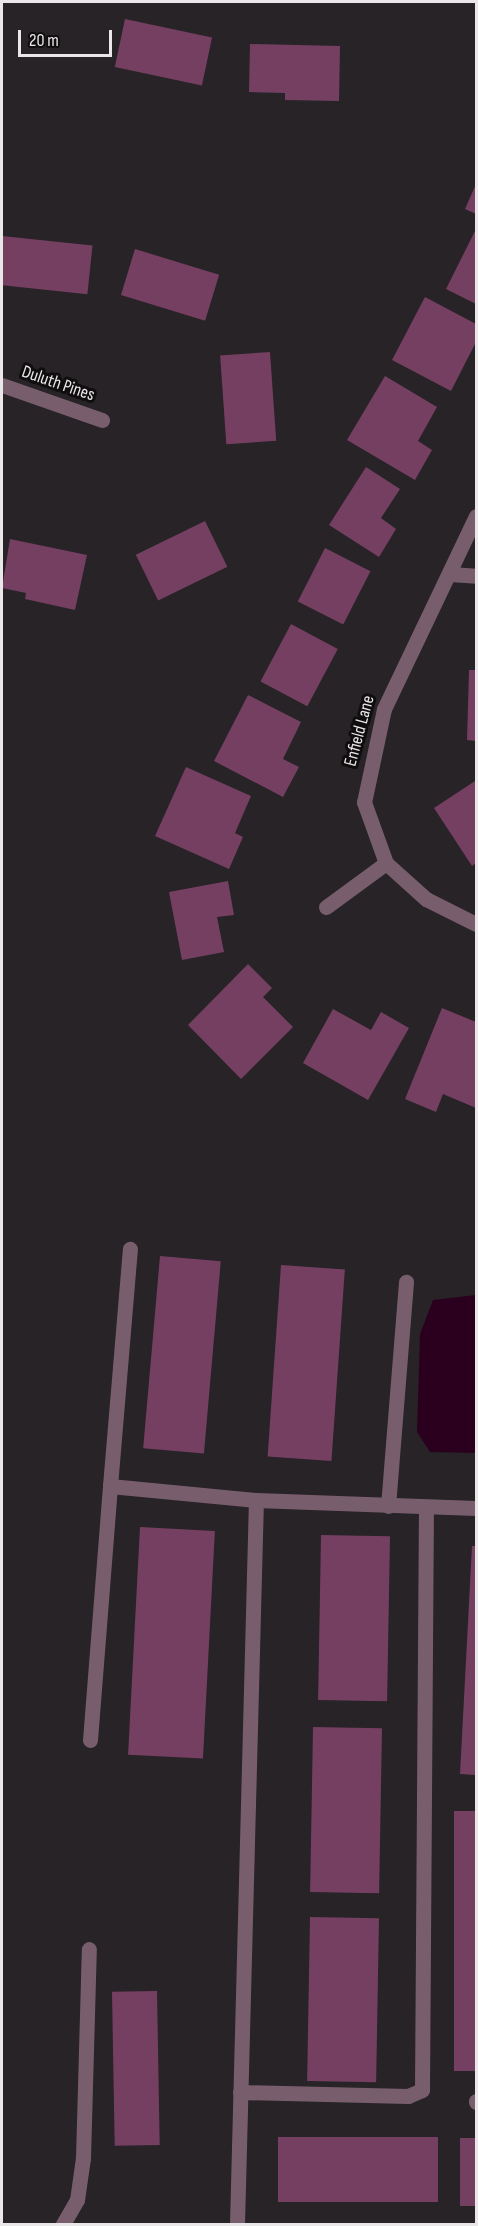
<!DOCTYPE html>
<html>
<head>
<meta charset="utf-8">
<style>
	body { margin:0 }
	#map { position:relative; width:478px; height:2226px; overflow:hidden; background:#272326; font-family:"Sofia Sans Condensed",sans-serif }
	div>[style] { position:absolute }
	.water>* { inset:0; background:#2b001e }
	.building>* { inset:0; background:#753f62; transform-origin:0 0 }
	.service>* { height:15px; margin:-7.5px; padding:0 7.5px; transform-origin:7.5px; border-radius:7.5px; background:#785e6d }
	.minor>* { height:15px; margin:-7.5px; padding:0 7.5px; transform-origin:7.5px; border-radius:7.5px; background:#785e6d }
	span { translate:-50% -50%; white-space:nowrap; text-align:center; line-height:1.15; -webkit-text-stroke:6px #0f0d0e; paint-order:stroke }
	.street-label { font-size:18px; color:#eae7e9 }
	.frame { position:absolute; inset:0; border:3px solid #eae7e9; pointer-events:none }
	.scale { position:absolute; left:18px; top:30px; width:94px; height:27px; box-sizing:border-box; border:3px solid #eae7e9; border-top:0; padding-left:8px; font-size:18px; line-height:21px; white-space:nowrap; color:#eae7e9; -webkit-text-stroke:4px #0f0d0e; paint-order:stroke }
</style>
</head>
<body>
<div id="map">
	<div class="water">
		<div style="clip-path:polygon(476px 1295px,476px 1453px,430px 1452px,417px 1432px,420px 1334px,433px 1300px)"></div>
	</div>
	<div class="building">
		<div style="left:125px;top:19px;width:89px;height:49px;rotate:12deg"></div>
		<div style="clip-path:polygon(250px 44px,340px 46px,339px 101px,285px 100px,285px 93px,249px 92px)"></div>
		<div style="clip-path:polygon(476px 184px,476px 214px,465px 209px)"></div>
		<div style="clip-path:polygon(476px 229px,476px 304px,446px 289px)"></div>
		<div style="left:2px;top:236px;width:91px;height:49px;rotate:6deg"></div>
		<div style="left:135px;top:249px;width:88px;height:48px;rotate:17deg"></div>
		<div style="clip-path:polygon(425px 297px,476px 324px,476px 342px,451px 391px,392px 360px)"></div>
		<div style="left:270px;top:352px;width:89px;height:50px;rotate:86deg"></div>
		<div style="clip-path:polygon(385px 376px,437px 407px,418px 441px,432px 450px,415px 480px,347px 440px)"></div>
		<div style="clip-path:polygon(366px 467px,400px 489px,381px 518px,396px 529px,379px 557px,329px 525px)"></div>
		<div style="left:205px;top:521px;width:51px;height:77px;rotate:64deg"></div>
		<div style="clip-path:polygon(10px 539px,87px 555px,75px 610px,25px 599px,26px 593px,2px 588px)"></div>
		<div style="left:325px;top:548px;width:51px;height:60px;rotate:27deg"></div>
		<div style="left:291px;top:624px;width:53px;height:65px;rotate:28deg"></div>
		<div style="clip-path:polygon(469px 670px,476px 670px,476px 741px,467px 740px)"></div>
		<div style="clip-path:polygon(248px 695px,301px 722px,283px 759px,299px 767px,283px 797px,214px 761px)"></div>
		<div style="clip-path:polygon(186px 767px,251px 796px,235px 833px,243px 837px,229px 869px,155px 836px)"></div>
		<div style="clip-path:polygon(475px 781px,476px 863px,472px 866px,434px 808px)"></div>
		<div style="clip-path:polygon(228px 881px,234px 915px,217px 917px,224px 952px,182px 960px,169px 892px)"></div>
		<div style="clip-path:polygon(248px 964px,272px 988px,263px 997px,293px 1027px,241px 1079px,188px 1025px)"></div>
		<div style="clip-path:polygon(442px 1008px,476px 1022px,476px 1108px,443px 1094px,436px 1112px,405px 1099px)"></div>
		<div style="clip-path:polygon(333px 1009px,371px 1030px,381px 1012px,409px 1028px,368px 1100px,303px 1063px)"></div>
		<div style="left:160px;top:1256px;width:61px;height:193px;rotate:5deg"></div>
		<div style="left:281px;top:1265px;width:64px;height:192px;rotate:4deg"></div>
		<div style="left:140px;top:1527px;width:75px;height:228px;rotate:3deg"></div>
		<div style="left:321px;top:1535px;width:69px;height:165px;rotate:1deg"></div>
		<div style="clip-path:polygon(472px 1546px,476px 1546px,476px 1775px,460px 1774px)"></div>
		<div style="left:313px;top:1727px;width:69px;height:165px;rotate:1deg"></div>
		<div style="left:454px;top:1811px;width:22px;height:260px"></div>
		<div style="left:310px;top:1917px;width:69px;height:164px;rotate:1deg"></div>
		<div style="left:157px;top:1991px;width:154px;height:45px;rotate:89deg"></div>
		<div style="left:278px;top:2137px;width:160px;height:65px"></div>
		<div style="left:460px;top:2138px;width:16px;height:68px"></div>
	</div>
	<div class="service">
		<div style="left:110px;top:1486px;width:238px;rotate:-85.2deg"></div>
		<div style="left:388px;top:1506px;width:225px;rotate:-85.4deg"></div>
		<div style="left:90px;top:1740px;width:255px;rotate:-85.5deg"></div>
		<div style="left:110px;top:1486px;width:147px;rotate:5.5deg"></div>
		<div style="left:240px;top:2092px;width:168px;rotate:1.4deg"></div>
		<div style="left:408px;top:2096px;width:15px;rotate:-23deg"></div>
		<div style="left:422px;top:2090px;width:582px;rotate:-89.61deg"></div>
		<div style="left:476px;top:2102px;width:1px;rotate:-90deg"></div>
		<div style="left:63px;top:2224px;width:28px;rotate:-60deg"></div>
		<div style="left:77px;top:2200px;width:42px;rotate:-81.9deg"></div>
		<div style="left:83px;top:2158px;width:209px;rotate:-88.4deg"></div>
		<div style="left:237px;top:2224px;width:724px;rotate:-88.5deg"></div>
		<div style="left:256px;top:1500px;width:220px;rotate:2.1deg"></div>
	</div>
	<div class="minor">
		<div style="left:2px;top:385px;width:106px;rotate:19.3deg"></div>
		<div style="left:476px;top:516px;width:214px;rotate:115.5deg"></div>
		<div style="left:384px;top:709px;width:95px;rotate:102.1deg"></div>
		<div style="left:364px;top:802px;width:65px;rotate:70.2deg"></div>
		<div style="left:386px;top:863px;width:54px;rotate:42deg"></div>
		<div style="left:426px;top:899px;width:56px;rotate:26.6deg"></div>
		<div style="left:450px;top:574px;width:26px;rotate:4deg"></div>
		<div style="left:326px;top:907px;width:74px;rotate:-36.3deg"></div>
	</div>
	<div class="street-label">
		<span style="left:58px;top:384px;rotate:19deg">Duluth Pines</span>
		<span style="left:360px;top:731px;rotate:-75deg">Enfield Lane</span>
	</div>
	<div class="frame"></div>
	<div class="scale">20 m</div>
</div>
</body>
</html>
